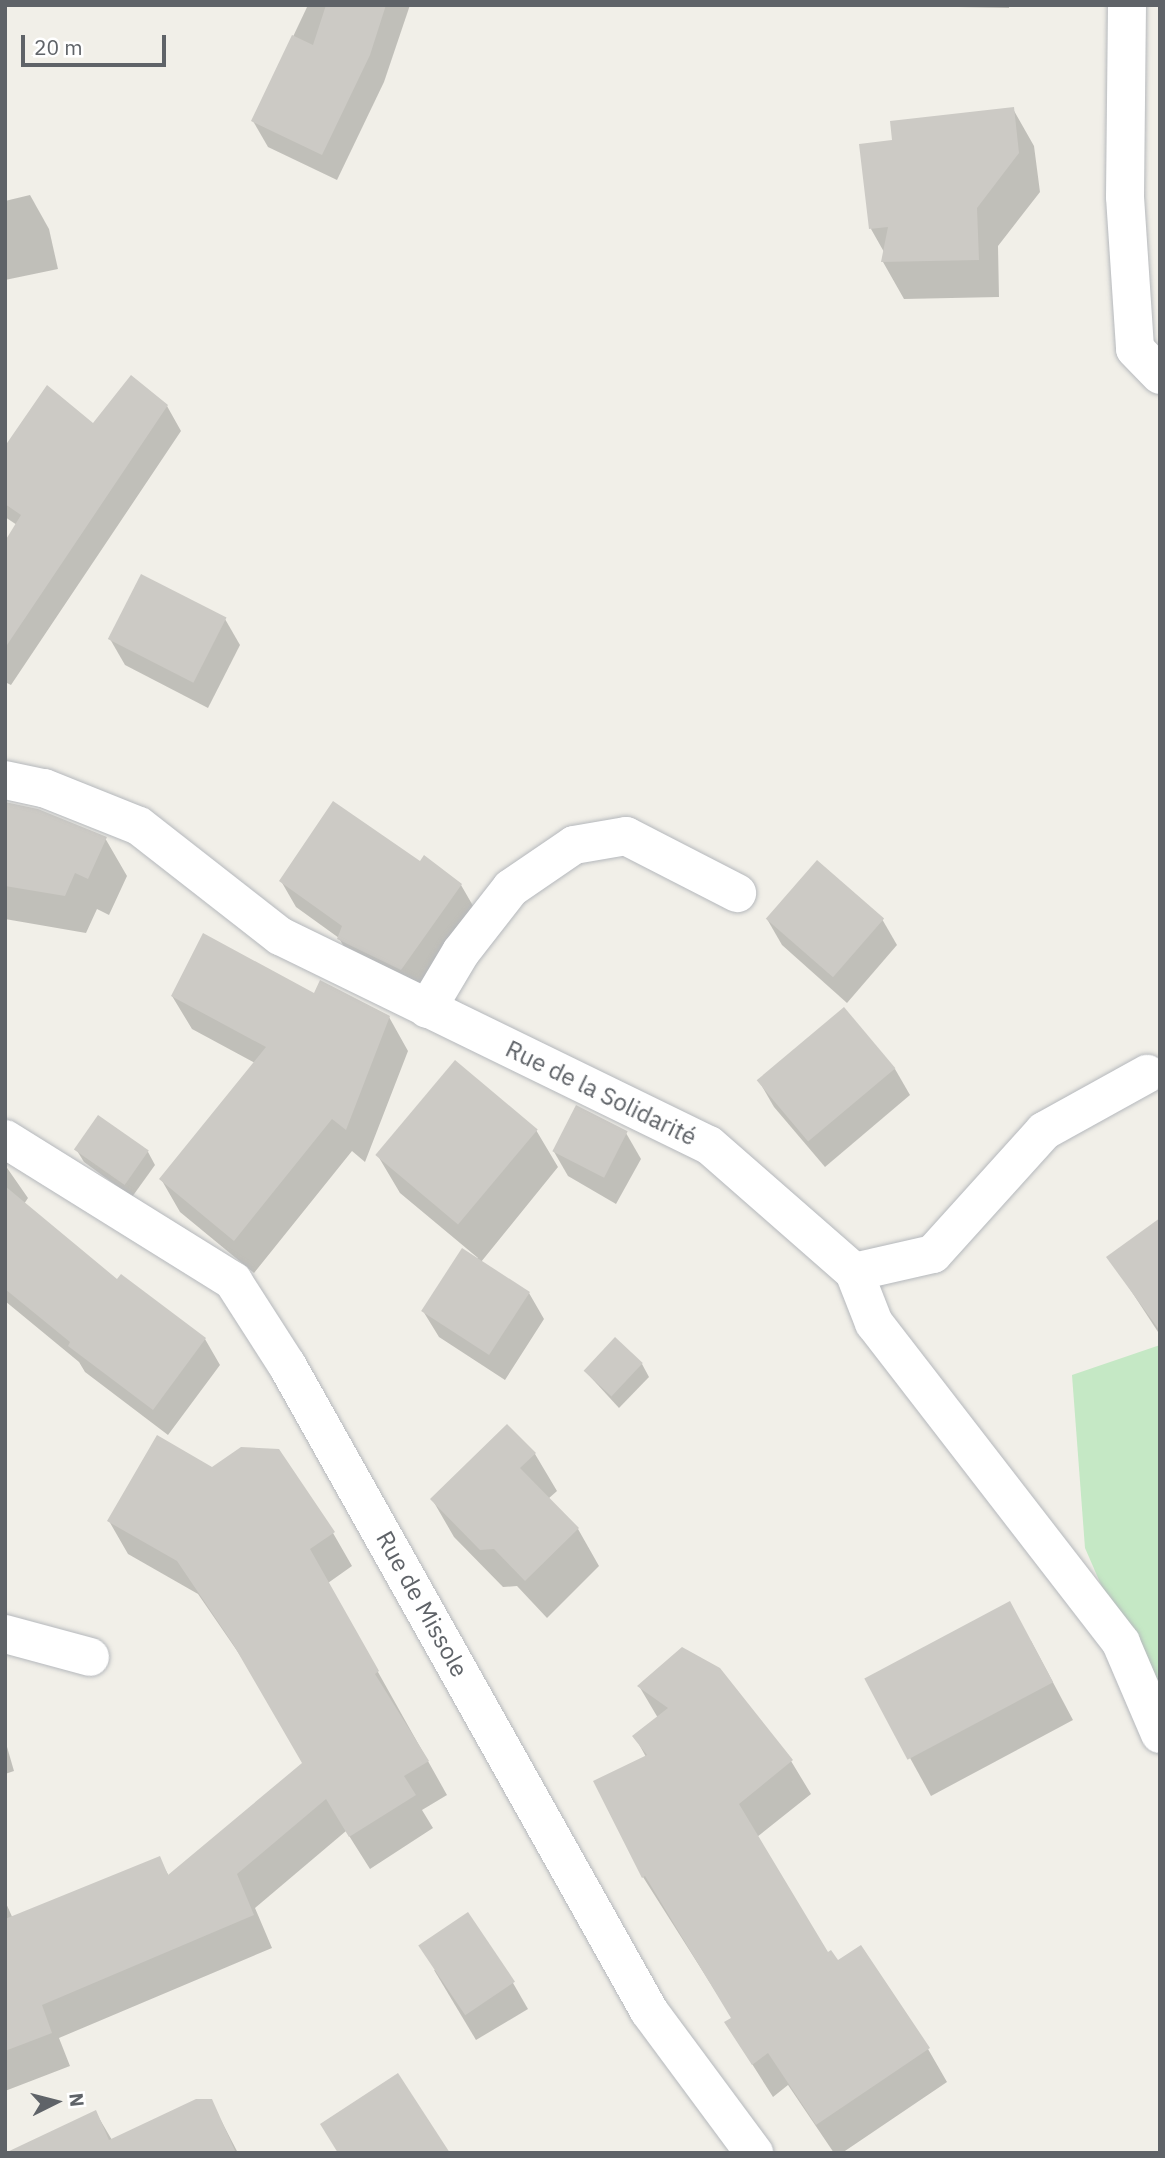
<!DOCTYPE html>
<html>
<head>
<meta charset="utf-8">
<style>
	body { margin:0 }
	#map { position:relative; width:1165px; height:2158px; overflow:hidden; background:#f1efe8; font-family:"IBM Plex Sans",sans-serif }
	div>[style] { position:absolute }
	.green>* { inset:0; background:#c5e8c5 }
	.shadow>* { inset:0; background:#0003 }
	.building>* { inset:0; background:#cccac5; transform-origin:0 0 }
	.roads { filter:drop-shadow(0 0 2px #b5b8bc) drop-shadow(0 0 2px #b5b8bc) }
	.minor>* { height:38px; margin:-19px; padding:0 19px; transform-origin:19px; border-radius:19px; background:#fff }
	span { translate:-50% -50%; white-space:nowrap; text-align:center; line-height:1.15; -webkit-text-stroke:5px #fff; paint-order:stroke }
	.street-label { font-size:24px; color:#5f6368 }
	.frame { position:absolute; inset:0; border:7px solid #5f6368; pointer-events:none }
	.north { position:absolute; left:21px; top:2067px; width:70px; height:70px; -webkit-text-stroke:5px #fff; paint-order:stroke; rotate:84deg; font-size:19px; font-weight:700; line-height:28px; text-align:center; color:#5f6368 }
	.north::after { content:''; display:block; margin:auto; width:24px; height:32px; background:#5f6368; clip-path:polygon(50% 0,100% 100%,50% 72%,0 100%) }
	.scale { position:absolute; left:21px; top:35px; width:145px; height:32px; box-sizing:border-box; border:4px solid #5f6368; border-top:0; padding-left:9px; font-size:21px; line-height:24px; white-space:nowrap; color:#5f6368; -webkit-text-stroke:5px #fff; paint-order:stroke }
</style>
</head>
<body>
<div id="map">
	<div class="green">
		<div style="clip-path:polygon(1160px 1345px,1160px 1720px,1085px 1548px,1072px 1375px)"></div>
	</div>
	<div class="shadow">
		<div style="clip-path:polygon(308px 5px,410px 5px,384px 82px,337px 180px,268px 147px,253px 121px)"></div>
		<div style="clip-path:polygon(855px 5px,1009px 5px,1009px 8px)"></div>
		<div style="clip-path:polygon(1013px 109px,1034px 146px,1040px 192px,998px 246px,999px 297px,904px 299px,883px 262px,884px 252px,871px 229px,894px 142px)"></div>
		<div style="clip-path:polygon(30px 195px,49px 229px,58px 269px,5px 280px,5px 201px)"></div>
		<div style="clip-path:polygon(167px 406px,181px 431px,11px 685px,5px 682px,5px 544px,17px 525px,5px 517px,5px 449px)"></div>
		<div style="clip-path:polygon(225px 619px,240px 645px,208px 708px,125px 665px,110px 639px)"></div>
		<div style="clip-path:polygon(5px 804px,105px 838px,127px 876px,109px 915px,97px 909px,86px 933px,5px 919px)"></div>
		<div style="clip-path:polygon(420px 864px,461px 885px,476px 911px,416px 996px,354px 965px,339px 938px,296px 907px,281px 881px)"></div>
		<div style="clip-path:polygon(767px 919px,882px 919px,897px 945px,847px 1003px,782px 945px)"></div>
		<div style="clip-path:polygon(315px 995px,389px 1017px,408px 1051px,365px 1162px,352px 1151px,254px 1273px,180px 1212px,161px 1179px,255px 1063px,192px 1029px,172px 996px)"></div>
		<div style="clip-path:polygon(895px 1069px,910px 1095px,825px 1167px,774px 1107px,759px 1081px)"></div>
		<div style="clip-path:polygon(536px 1130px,558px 1167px,481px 1262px,529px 1293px,544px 1319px,505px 1380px,439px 1337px,423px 1311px,478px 1258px,400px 1193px,378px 1156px)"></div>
		<div style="clip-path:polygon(626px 1133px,641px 1159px,616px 1204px,568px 1176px,553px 1150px)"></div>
		<div style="clip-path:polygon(76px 1149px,148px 1152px,155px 1165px,132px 1197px,84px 1162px)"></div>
		<div style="clip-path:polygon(5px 1165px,28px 1198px,24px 1204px,117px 1282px,205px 1339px,220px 1365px,168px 1435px,85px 1372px,79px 1362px,5px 1301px)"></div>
		<div style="clip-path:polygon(1160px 1220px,1160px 1335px,1109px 1257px)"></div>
		<div style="clip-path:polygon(642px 1364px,649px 1377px,619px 1408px,585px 1371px)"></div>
		<div style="clip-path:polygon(507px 1426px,535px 1454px,557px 1491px,548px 1499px,578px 1529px,599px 1566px,547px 1618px,517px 1586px,503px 1587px,454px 1537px,432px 1499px)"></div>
		<div style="clip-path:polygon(109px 1521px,333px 1533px,352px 1566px,328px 1583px,447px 1795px,422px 1810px,433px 1828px,370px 1869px,346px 1831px,255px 1908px,272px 1948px,59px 2038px,70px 2066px,5px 2091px,5px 1901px,14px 1921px,159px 1859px,169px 1876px,304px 1764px,253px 1674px,198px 1594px,128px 1554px)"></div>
		<div style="clip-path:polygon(1031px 1641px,1073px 1720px,931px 1796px,867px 1680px)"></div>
		<div style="clip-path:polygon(639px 1686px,791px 1761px,811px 1794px,757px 1837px,827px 1954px,928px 2049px,947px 2082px,842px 2153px,834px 2153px,788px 2085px,773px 2097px,726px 2023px,733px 2019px,643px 1877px,646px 1757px,635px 1737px,658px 1718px)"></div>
		<div style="clip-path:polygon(5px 1740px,14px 1771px,5px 1774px)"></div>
		<div style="clip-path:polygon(434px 1970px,513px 1983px,528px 2009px,476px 2040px)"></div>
		<div style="clip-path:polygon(211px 2101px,238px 2153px,17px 2153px,96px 2113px,112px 2140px)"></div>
	</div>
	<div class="building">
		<div style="clip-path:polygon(326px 5px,386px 5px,370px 55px,322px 155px,251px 121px,292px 35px,313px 45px)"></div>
		<div style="clip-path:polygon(1014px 107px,1019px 153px,977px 208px,979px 260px,881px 262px,888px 227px,869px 229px,859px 144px,892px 140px,890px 121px)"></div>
		<div style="clip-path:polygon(131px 375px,168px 405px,5px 648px,5px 541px,21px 515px,5px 504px,5px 446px,47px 385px,93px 423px)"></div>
		<div style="left:141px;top:574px;width:96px;height:73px;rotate:27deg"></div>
		<div style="clip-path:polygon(333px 801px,420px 861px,424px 855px,462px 884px,401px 970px,337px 939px,342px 926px,279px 881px)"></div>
		<div style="clip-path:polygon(5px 802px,38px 809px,107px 837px,88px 879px,75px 873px,65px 896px,5px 886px)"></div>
		<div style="left:817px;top:860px;width:89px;height:78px;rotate:41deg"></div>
		<div style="clip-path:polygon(203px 933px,314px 993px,320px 980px,390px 1016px,346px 1130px,332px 1119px,234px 1241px,159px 1179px,266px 1047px,171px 996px)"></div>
		<div style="left:844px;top:1007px;width:80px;height:114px;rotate:50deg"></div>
		<div style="left:455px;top:1060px;width:108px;height:124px;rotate:40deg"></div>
		<div style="left:576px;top:1105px;width:58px;height:52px;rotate:27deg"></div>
		<div style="left:98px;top:1115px;width:62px;height:42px;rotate:35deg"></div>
		<div style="clip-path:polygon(5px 1186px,117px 1279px,121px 1274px,206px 1338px,153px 1410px,68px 1346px,70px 1342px,5px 1289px)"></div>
		<div style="clip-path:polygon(1160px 1218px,1160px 1331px,1106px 1257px)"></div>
		<div style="left:462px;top:1248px;width:81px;height:75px;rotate:33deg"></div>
		<div style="left:615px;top:1337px;width:38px;height:46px;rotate:43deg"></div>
		<div style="clip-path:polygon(507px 1424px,536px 1453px,520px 1468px,579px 1528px,525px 1581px,494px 1549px,480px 1550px,430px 1499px)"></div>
		<div style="clip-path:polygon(157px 1435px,212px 1467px,241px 1447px,279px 1449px,335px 1532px,310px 1549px,379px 1671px,375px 1674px,429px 1761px,404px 1776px,416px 1795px,349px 1837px,326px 1799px,237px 1874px,254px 1915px,42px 2005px,52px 2033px,5px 2051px,5px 1919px,160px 1856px,168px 1875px,302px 1763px,233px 1644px,177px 1561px,107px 1521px)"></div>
		<div style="left:1010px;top:1601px;width:92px;height:165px;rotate:62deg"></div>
		<div style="clip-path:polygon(682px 1647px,720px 1668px,793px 1760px,739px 1804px,828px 1952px,831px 1950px,838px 1960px,861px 1945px,930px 2048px,816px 2125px,768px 2053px,752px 2065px,724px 2022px,731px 2018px,645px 1876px,642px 1878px,593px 1781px,647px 1755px,632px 1736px,668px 1708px,637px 1686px)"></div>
		<div style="left:468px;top:1912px;width:84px;height:60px;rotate:56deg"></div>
		<div style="clip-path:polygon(398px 2073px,450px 2153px,338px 2153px,320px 2124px)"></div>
		<div style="clip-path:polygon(196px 2099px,212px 2099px,236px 2153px,5px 2153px,96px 2110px,109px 2140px)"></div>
	</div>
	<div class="roads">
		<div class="minor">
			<div style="left:1127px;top:5px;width:192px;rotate:90.6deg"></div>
			<div style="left:1125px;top:197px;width:152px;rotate:86.2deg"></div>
			<div style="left:1135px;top:349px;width:36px;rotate:46deg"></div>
			<div style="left:5px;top:780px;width:40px;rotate:12deg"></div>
			<div style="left:44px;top:788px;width:102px;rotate:21.8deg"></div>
			<div style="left:139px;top:826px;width:179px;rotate:38deg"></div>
			<div style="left:280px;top:936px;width:477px;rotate:26deg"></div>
			<div style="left:709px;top:1145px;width:193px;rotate:41.2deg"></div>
			<div style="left:854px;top:1272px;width:81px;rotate:-12.8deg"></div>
			<div style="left:933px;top:1254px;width:166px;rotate:-47.9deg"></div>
			<div style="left:1044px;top:1131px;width:118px;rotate:-29deg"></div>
			<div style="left:427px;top:1009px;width:66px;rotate:-59.2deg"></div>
			<div style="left:461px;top:952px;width:81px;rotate:-52deg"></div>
			<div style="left:511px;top:888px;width:76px;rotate:-34.3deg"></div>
			<div style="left:574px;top:845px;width:53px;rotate:-9.8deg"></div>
			<div style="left:626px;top:836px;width:125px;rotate:27.2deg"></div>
			<div style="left:5px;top:1139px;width:269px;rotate:31.9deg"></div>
			<div style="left:233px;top:1281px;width:100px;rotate:57.3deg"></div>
			<div style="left:287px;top:1365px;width:741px;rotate:60.73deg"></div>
			<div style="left:649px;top:2011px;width:177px;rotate:53.5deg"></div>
			<div style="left:854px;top:1272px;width:55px;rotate:68.6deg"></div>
			<div style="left:874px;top:1323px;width:404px;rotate:52.3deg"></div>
			<div style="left:1121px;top:1643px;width:99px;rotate:66.8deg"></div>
			<div style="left:5px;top:1634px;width:88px;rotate:15.1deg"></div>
		</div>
	</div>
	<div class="street-label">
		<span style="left:601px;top:1093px;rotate:26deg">Rue de la Solidarité</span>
		<span style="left:422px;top:1604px;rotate:61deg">Rue de Missole</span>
	</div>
	<div class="frame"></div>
	<div class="north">N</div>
	<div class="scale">20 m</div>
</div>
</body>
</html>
